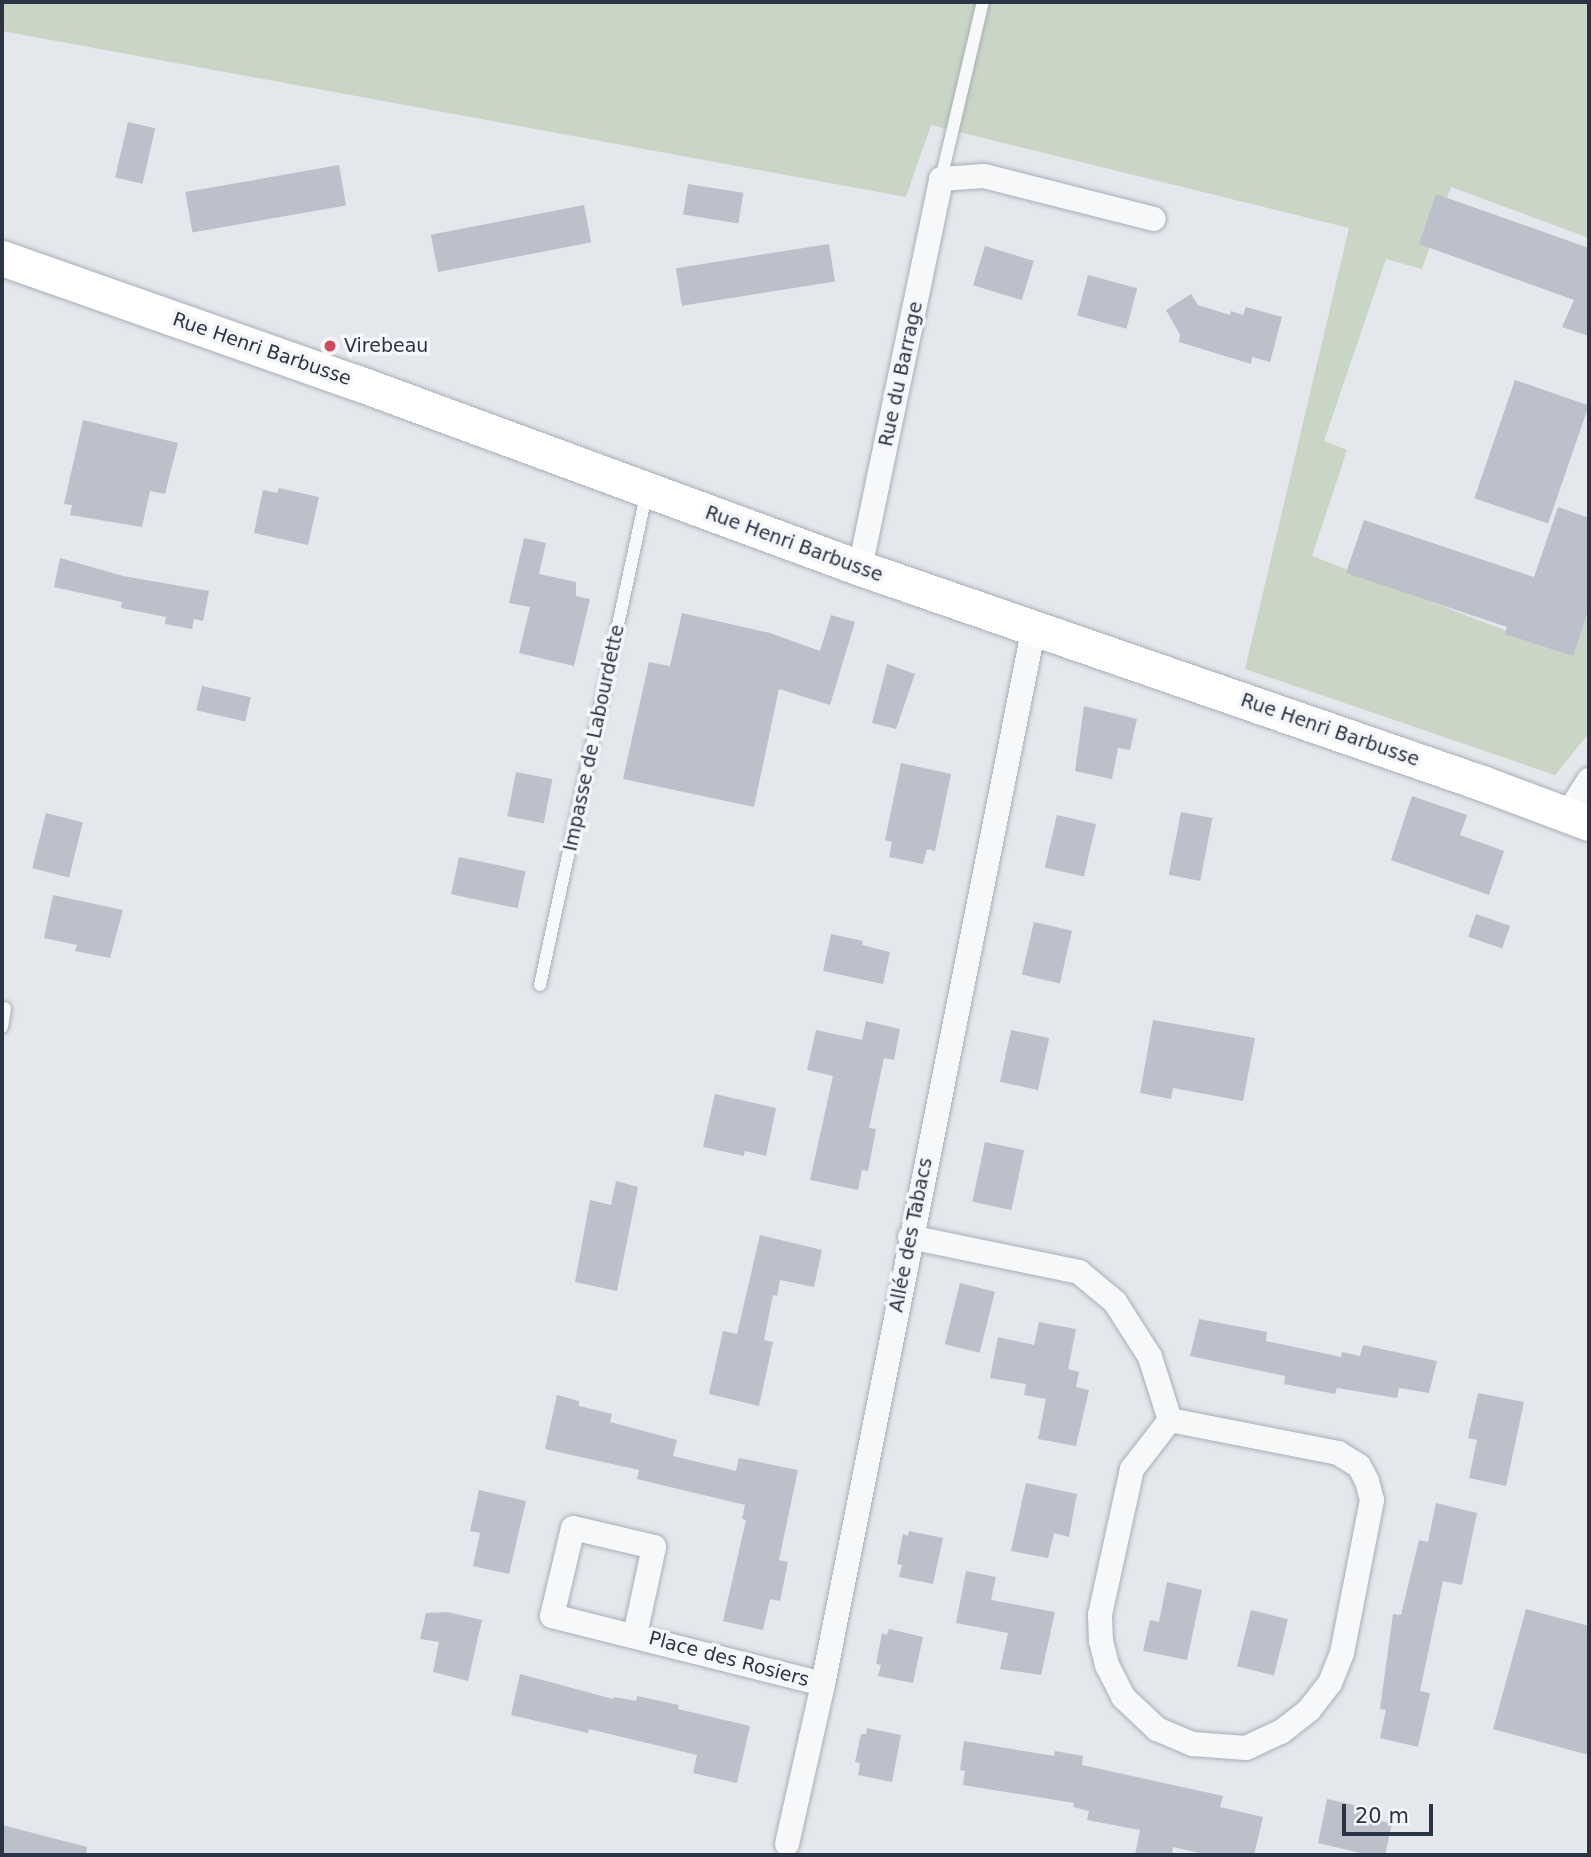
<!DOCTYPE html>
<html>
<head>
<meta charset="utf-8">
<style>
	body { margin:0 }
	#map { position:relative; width:1591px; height:1857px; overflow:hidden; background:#e4e7ec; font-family:"DejaVu Sans",sans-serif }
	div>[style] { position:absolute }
	.green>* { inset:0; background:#c9d6c5 }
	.building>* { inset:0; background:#bbc0ca; transform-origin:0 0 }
	.roads { filter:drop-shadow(0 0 2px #a9aeb7) drop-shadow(0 0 2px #a9aeb7) }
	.service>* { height:12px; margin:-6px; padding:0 6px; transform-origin:6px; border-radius:6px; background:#f7f8fa }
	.minor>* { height:24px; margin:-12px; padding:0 12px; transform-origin:12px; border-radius:12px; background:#f7f8fa }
	.secondary>* { height:35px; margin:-17.5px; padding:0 17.5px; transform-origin:17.5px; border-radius:17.5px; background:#fff }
	.dots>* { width:19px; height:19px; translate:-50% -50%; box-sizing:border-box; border:4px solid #f4f6f9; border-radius:50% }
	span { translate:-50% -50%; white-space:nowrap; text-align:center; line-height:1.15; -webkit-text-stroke:7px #f4f6f9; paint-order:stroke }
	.poi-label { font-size:19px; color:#2b3445 }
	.left { translate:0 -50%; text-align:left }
	.street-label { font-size:19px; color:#2b3445 }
	.frame { position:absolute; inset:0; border:4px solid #2b3445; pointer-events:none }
	.scale { position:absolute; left:1342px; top:1804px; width:91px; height:32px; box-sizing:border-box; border:4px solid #2b3445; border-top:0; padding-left:9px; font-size:21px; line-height:24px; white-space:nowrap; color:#2b3445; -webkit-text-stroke:5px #f4f6f9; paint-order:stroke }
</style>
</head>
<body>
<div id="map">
	<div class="green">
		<div style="clip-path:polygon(2px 2px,1589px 2px,1589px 238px,1451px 187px,1422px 269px,1386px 259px,1324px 441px,1347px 450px,1312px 556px,1572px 656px,1589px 611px,1589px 733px,1555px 775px,1245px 669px,1349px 228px,931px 125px,906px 197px,2px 31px)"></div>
	</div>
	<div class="building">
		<div style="left:128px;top:122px;width:28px;height:57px;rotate:13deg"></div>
		<div style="left:339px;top:165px;width:41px;height:156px;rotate:80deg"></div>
		<div style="left:688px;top:184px;width:56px;height:31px;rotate:9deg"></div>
		<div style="clip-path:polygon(1436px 194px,1589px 248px,1589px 336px,1562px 327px,1574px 300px,1419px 244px)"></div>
		<div style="left:584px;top:205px;width:38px;height:156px;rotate:79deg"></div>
		<div style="left:829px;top:244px;width:38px;height:155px;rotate:81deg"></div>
		<div style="left:985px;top:246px;width:51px;height:41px;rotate:17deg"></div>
		<div style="left:1088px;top:275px;width:51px;height:42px;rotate:15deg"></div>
		<div style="clip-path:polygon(1191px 294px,1198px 305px,1230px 315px,1231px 311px,1243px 315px,1246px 307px,1282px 317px,1270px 362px,1252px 357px,1251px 364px,1179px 342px,1180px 335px,1166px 310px)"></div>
		<div style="left:1515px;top:380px;width:78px;height:125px;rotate:19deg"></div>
		<div style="clip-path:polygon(83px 420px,178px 443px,165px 494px,150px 491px,142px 527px,70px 515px,72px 505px,64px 504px)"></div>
		<div style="clip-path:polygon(279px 488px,319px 497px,308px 545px,254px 533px,263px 490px,277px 493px)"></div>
		<div style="clip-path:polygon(1558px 507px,1589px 518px,1589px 609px,1573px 656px,1505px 634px,1507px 627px,1346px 573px,1364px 520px,1534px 577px)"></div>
		<div style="clip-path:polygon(524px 538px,546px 543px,539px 574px,576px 582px,576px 596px,590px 599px,574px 666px,519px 653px,530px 607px,509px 603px)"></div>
		<div style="clip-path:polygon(60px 558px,123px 576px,209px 591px,203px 621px,194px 619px,192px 629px,165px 624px,166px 617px,121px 608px,122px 602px,54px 587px)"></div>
		<div style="clip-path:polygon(682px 613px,770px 633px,820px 651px,831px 615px,855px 622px,830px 705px,779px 689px,754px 807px,623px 779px,649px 662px,670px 666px)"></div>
		<div style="clip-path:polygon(887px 664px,915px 674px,896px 729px,872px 723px)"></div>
		<div style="left:202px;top:686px;width:50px;height:25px;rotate:13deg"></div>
		<div style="clip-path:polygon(1084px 706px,1137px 719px,1130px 750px,1118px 748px,1112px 779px,1075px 771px)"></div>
		<div style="clip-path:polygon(901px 763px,951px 774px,935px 851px,927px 849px,923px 864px,889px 857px,892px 842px,885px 840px)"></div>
		<div style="left:516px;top:772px;width:37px;height:45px;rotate:11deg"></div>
		<div style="clip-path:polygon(1412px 796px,1467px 815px,1460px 835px,1504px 851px,1489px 895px,1391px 860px)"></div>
		<div style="left:1181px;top:812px;width:32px;height:64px;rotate:11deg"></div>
		<div style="left:46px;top:813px;width:38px;height:57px;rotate:14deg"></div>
		<div style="left:1057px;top:815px;width:40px;height:54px;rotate:13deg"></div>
		<div style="left:459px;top:857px;width:68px;height:38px;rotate:12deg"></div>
		<div style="clip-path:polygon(53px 895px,123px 910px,110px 958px,75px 951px,77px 945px,44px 938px)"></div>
		<div style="left:1476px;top:914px;width:36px;height:24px;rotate:19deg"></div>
		<div style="left:1034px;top:922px;width:39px;height:54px;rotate:13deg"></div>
		<div style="clip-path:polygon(831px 934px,863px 941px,862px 945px,890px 952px,883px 984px,823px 971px)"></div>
		<div style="clip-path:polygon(1153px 1020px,1255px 1038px,1243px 1101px,1173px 1088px,1171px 1099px,1140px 1093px)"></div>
		<div style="clip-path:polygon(866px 1021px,900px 1029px,894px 1060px,884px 1058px,869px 1128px,876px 1129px,868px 1171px,862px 1170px,858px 1190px,810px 1180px,833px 1076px,807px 1070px,816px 1030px,862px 1040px)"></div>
		<div style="left:1011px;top:1030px;width:39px;height:53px;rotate:12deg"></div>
		<div style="clip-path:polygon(715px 1094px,776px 1108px,766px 1156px,745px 1151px,744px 1156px,703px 1147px)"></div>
		<div style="left:985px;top:1142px;width:40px;height:61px;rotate:12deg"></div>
		<div style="clip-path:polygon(616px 1181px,638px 1187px,617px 1291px,575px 1282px,590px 1200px,611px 1205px)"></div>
		<div style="clip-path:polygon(760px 1235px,822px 1250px,814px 1287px,780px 1280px,777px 1296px,773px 1295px,764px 1340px,773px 1342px,759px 1406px,709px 1394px,723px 1331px,737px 1334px)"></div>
		<div style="left:960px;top:1283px;width:36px;height:63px;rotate:14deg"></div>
		<div style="clip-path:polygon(1199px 1319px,1267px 1332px,1266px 1341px,1341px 1357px,1342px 1352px,1360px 1356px,1363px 1345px,1437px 1361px,1429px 1393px,1399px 1388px,1397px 1398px,1337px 1388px,1335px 1394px,1284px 1384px,1285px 1376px,1190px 1356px)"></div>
		<div style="clip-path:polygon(1039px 1322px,1076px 1329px,1068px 1369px,1079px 1372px,1076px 1387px,1089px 1390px,1076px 1446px,1038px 1439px,1046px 1399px,1024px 1395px,1026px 1384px,990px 1378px,998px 1337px,1034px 1345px)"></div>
		<div style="clip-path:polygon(1478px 1393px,1524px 1402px,1506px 1486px,1469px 1478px,1477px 1440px,1468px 1438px)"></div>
		<div style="clip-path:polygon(557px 1395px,579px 1401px,579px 1406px,612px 1414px,610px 1422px,677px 1440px,673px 1456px,736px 1471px,739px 1458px,798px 1470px,779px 1560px,788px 1562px,780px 1601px,770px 1599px,763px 1630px,723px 1621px,746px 1520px,742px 1519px,745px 1505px,637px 1479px,639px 1470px,545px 1449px)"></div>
		<div style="clip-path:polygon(1026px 1483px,1077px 1494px,1069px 1537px,1054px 1533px,1048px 1558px,1011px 1551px)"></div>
		<div style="clip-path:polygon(479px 1490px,526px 1501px,509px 1574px,473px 1566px,480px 1533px,470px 1531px)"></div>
		<div style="clip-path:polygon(1436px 1503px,1477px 1513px,1462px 1585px,1443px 1581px,1420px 1691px,1430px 1693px,1418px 1747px,1380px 1738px,1386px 1710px,1380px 1709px,1393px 1614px,1401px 1615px,1419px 1540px,1428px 1542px)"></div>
		<div style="clip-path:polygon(909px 1531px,943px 1538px,933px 1584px,899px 1577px,902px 1565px,897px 1564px,903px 1534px,908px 1536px)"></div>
		<div style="clip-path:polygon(966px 1571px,996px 1577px,991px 1600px,1055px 1612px,1041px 1675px,1000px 1669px,1008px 1633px,956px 1623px)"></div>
		<div style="clip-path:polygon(1167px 1582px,1202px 1590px,1187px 1660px,1143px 1651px,1150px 1620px,1159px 1622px)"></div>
		<div style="clip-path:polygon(1526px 1609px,1589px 1626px,1589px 1755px,1493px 1729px)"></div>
		<div style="left:1251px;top:1610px;width:38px;height:58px;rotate:14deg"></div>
		<div style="clip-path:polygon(447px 1612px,482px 1620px,468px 1681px,433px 1672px,439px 1642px,420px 1639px,426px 1613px)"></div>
		<div style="clip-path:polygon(889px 1629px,923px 1637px,913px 1683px,878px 1676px,881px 1665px,876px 1664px,882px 1633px,887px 1635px)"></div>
		<div style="clip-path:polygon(520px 1674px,613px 1699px,614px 1697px,636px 1701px,637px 1696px,679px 1705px,678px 1709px,750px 1726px,737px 1783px,693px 1773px,697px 1755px,589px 1729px,588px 1733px,511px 1715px)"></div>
		<div style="clip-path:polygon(867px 1728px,901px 1735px,892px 1782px,858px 1775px,860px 1763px,855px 1762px,861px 1734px,866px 1734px)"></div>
		<div style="clip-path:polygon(964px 1741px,1054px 1756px,1055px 1751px,1083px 1756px,1082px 1765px,1223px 1796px,1220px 1807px,1263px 1817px,1254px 1855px,1208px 1855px,1173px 1847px,1172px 1855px,1135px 1855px,1140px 1830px,1087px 1820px,1089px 1811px,1073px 1807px,1074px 1803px,963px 1785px,965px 1771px,960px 1770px)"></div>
		<div style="clip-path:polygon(1327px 1799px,1367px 1808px,1365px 1816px,1392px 1824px,1385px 1855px,1369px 1855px,1318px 1843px)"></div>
		<div style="clip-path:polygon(2px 1825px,87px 1847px,86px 1855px,2px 1855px)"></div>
	</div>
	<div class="roads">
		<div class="service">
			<div style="left:941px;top:179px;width:182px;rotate:-76.7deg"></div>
			<div style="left:540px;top:985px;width:505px;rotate:-77.78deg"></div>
			<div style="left:2px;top:1027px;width:19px;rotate:-81deg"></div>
		</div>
		<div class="minor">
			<div style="left:860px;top:568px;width:397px;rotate:-78.2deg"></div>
			<div style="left:941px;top:179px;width:43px;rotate:-4deg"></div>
			<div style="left:984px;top:176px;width:175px;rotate:14.2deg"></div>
			<div style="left:1566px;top:816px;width:43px;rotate:-57.4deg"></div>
			<div style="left:910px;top:1237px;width:173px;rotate:11.7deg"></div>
			<div style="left:1079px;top:1272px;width:47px;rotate:39.8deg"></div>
			<div style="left:1115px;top:1302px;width:65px;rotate:57.5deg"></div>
			<div style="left:1150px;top:1357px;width:66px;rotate:72.4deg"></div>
			<div style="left:1170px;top:1420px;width:62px;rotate:127.8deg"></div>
			<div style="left:1132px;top:1469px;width:149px;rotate:102.4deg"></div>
			<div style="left:1100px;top:1615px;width:26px;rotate:88deg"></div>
			<div style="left:1101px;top:1641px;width:25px;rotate:76deg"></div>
			<div style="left:1107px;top:1665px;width:36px;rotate:63deg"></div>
			<div style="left:1123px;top:1697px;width:47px;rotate:43.3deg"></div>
			<div style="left:1157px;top:1729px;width:39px;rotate:23deg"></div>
			<div style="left:1193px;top:1744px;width:53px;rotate:4.3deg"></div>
			<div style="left:1246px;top:1748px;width:38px;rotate:-25deg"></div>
			<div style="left:1281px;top:1732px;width:36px;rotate:-38deg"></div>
			<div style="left:1309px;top:1710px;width:34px;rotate:-52deg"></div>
			<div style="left:1330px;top:1683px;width:32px;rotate:-68deg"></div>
			<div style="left:1342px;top:1653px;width:156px;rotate:-78.9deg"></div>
			<div style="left:1372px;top:1500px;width:20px;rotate:-105deg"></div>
			<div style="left:1367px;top:1481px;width:17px;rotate:-118deg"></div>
			<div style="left:1359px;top:1466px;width:25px;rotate:-148deg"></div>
			<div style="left:1338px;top:1453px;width:171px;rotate:-168.9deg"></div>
			<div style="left:635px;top:1635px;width:90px;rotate:-77.8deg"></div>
			<div style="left:654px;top:1547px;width:83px;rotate:-166.8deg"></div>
			<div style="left:573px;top:1528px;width:90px;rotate:103.4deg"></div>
			<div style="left:552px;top:1616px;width:279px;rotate:14.1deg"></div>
			<div style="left:787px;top:1844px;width:164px;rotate:-77.3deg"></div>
			<div style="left:823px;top:1684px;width:1078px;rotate:-78.71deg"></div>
		</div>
		<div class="secondary">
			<div style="left:2px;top:258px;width:374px;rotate:19.4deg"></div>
			<div style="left:355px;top:382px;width:538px;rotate:20.22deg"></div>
			<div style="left:860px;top:568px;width:658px;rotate:19.07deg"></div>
			<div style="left:1482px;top:783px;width:114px;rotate:20.5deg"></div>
		</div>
	</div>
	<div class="dots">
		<div style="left:330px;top:346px;background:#d1495b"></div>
	</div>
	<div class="poi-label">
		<span class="left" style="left:344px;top:346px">Virebeau</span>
	</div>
	<div class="street-label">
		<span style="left:262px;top:349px;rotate:19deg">Rue Henri Barbusse</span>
		<span style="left:901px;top:374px;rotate:-78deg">Rue du Barrage</span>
		<span style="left:794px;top:544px;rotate:20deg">Rue Henri Barbusse</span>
		<span style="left:1330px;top:730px;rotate:19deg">Rue Henri Barbusse</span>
		<span style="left:594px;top:738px;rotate:-78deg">Impasse de Labourdette</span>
		<span style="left:911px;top:1235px;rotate:-79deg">Allée des Tabacs</span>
		<span style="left:729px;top:1659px;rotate:15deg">Place des Rosiers</span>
	</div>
	<div class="frame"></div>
	<div class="scale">20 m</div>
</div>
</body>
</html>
